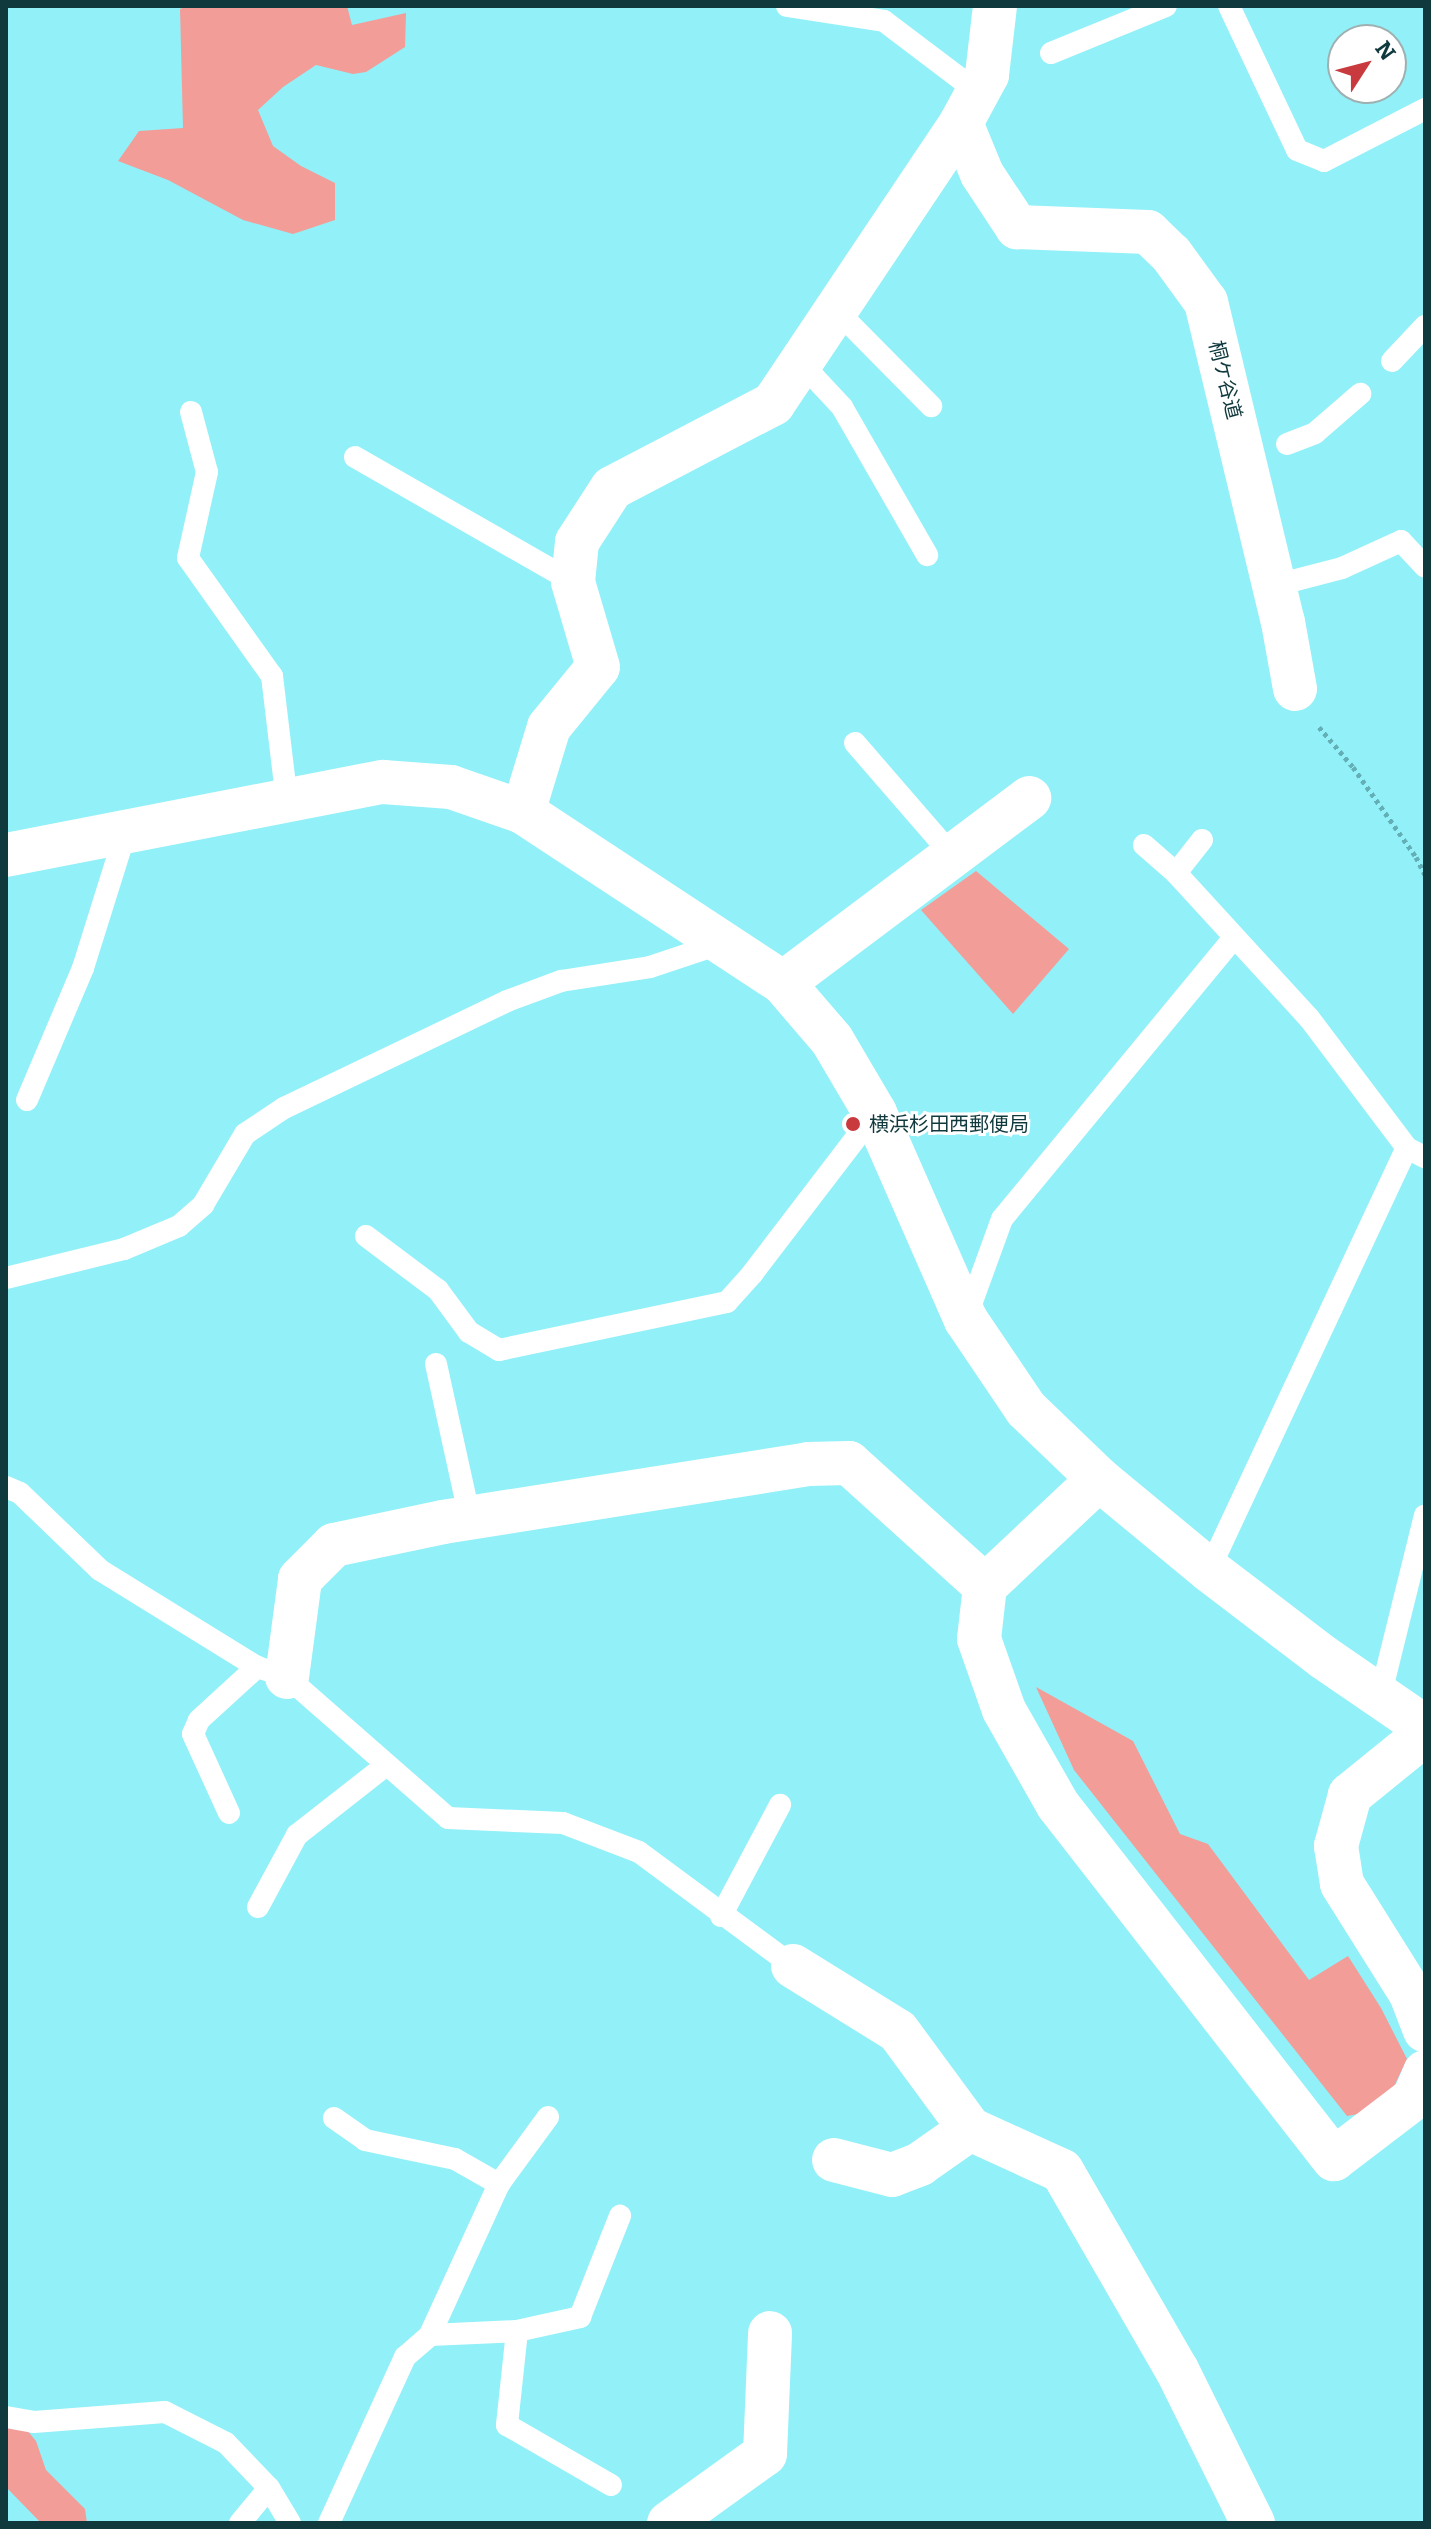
<!DOCTYPE html>
<html>
<head>
<meta charset="utf-8">
<style>
	body { margin:0 }
	#map { position:relative; width:1431px; height:2529px; overflow:hidden; background:#92f0f8; font-family:Bitter,"Noto Sans JP",serif }
	div>[style] { position:absolute }
	.green>* { inset:0; background:#f29d98 }
	.path>* { height:5px; margin-top:-2.5px; transform-origin:0; background:repeating-linear-gradient(90deg,#64afb5 0 4px,transparent 0 8px) }
	.lane>* { height:22px; margin:-11px; padding:0 11px; transform-origin:11px; border-radius:11px; background:#fff }
	.street>* { height:44px; margin:-22px; padding:0 22px; transform-origin:22px; border-radius:22px; background:#fff }
	.primary>* { height:44px; margin:-22px; padding:0 22px; transform-origin:22px; border-radius:22px; background:#fff }
	.dots>* { width:22px; height:22px; translate:-50% -50%; box-sizing:border-box; border:4px solid #fff; border-radius:50% }
	span { translate:-50% -50%; white-space:nowrap; text-align:center; line-height:1.15; -webkit-text-stroke:6px #fff; paint-order:stroke }
	.street-label { font-size:20px; color:#10393d }
	.poi-label { font-size:20px; color:#10393d }
	.left { translate:0 -50%; text-align:left }
	.frame { position:absolute; inset:0; border:8px solid #10393d; pointer-events:none }
	.north { position:absolute; left:1327px; top:24px; width:80px; height:80px; box-sizing:border-box; background:#fff; border:2px solid #9fb0b1; border-radius:50%; rotate:54deg; font-size:22px; font-weight:700; line-height:32px; text-align:center; color:#10393d }
	.north::after { content:''; display:block; margin:auto; width:28px; height:36px; background:#c93a3f; clip-path:polygon(50% 0,100% 100%,50% 72%,0 100%) }
</style>
</head>
<body>
<div id="map">
	<div class="green">
		<div style="clip-path:polygon(187px 6px,347px 6px,352px 25px,406px 13px,405px 47px,366px 72px,353px 74px,316px 65px,283px 87px,258px 110px,273px 146px,301px 166px,335px 183px,335px 220px,293px 234px,243px 220px,168px 180px,118px 161px,139px 131px,183px 128px,180px 9px)"></div>
		<div style="clip-path:polygon(976px 871px,1069px 949px,1013px 1014px,921px 910px)"></div>
		<div style="clip-path:polygon(1036px 1687px,1133px 1741px,1180px 1834px,1208px 1844px,1309px 1980px,1348px 1956px,1381px 2008px,1407px 2059px,1390px 2095px,1364px 2113px,1347px 2116px,1074px 1770px)"></div>
		<div style="clip-path:polygon(6px 2405px,36px 2441px,46px 2470px,85px 2509px,87px 2523px,41px 2523px,6px 2487px)"></div>
	</div>
	<div class="path">
		<div style="left:1319px;top:727px;width:52px;rotate:49.6deg"></div>
		<div style="left:1353px;top:767px;width:110px;rotate:55deg"></div>
		<div style="left:1416px;top:857px;width:20px;rotate:63deg"></div>
	</div>
	<div class="lane">
		<div style="left:787px;top:6px;width:98px;rotate:8.8deg"></div>
		<div style="left:884px;top:21px;width:103px;rotate:37.1deg"></div>
		<div style="left:966px;top:83px;width:22px;rotate:-22deg"></div>
		<div style="left:1229px;top:6px;width:159px;rotate:64.7deg"></div>
		<div style="left:1297px;top:150px;width:29px;rotate:22deg"></div>
		<div style="left:1324px;top:161px;width:114px;rotate:-27.2deg"></div>
		<div style="left:1051px;top:53px;width:124px;rotate:-22.2deg"></div>
		<div style="left:837px;top:311px;width:134px;rotate:45.3deg"></div>
		<div style="left:1392px;top:361px;width:48px;rotate:-46.7deg"></div>
		<div style="left:798px;top:369px;width:19px;rotate:28deg"></div>
		<div style="left:815px;top:378px;width:40px;rotate:47deg"></div>
		<div style="left:842px;top:407px;width:171px;rotate:60.1deg"></div>
		<div style="left:191px;top:412px;width:62px;rotate:75.1deg"></div>
		<div style="left:207px;top:472px;width:88px;rotate:102.5deg"></div>
		<div style="left:188px;top:558px;width:145px;rotate:54.6deg"></div>
		<div style="left:272px;top:676px;width:126px;rotate:83.2deg"></div>
		<div style="left:1287px;top:444px;width:30px;rotate:-21deg"></div>
		<div style="left:1315px;top:433px;width:60px;rotate:-40.9deg"></div>
		<div style="left:355px;top:457px;width:251px;rotate:29.8deg"></div>
		<div style="left:1273px;top:586px;width:71px;rotate:-14.6deg"></div>
		<div style="left:1342px;top:568px;width:65px;rotate:-24.6deg"></div>
		<div style="left:1401px;top:541px;width:35px;rotate:47deg"></div>
		<div style="left:855px;top:743px;width:150px;rotate:49.1deg"></div>
		<div style="left:1144px;top:845px;width:43px;rotate:41.2deg"></div>
		<div style="left:1176px;top:873px;width:197px;rotate:47.5deg"></div>
		<div style="left:1309px;top:1018px;width:163px;rotate:53deg"></div>
		<div style="left:1407px;top:1148px;width:20px;rotate:27deg"></div>
		<div style="left:1176px;top:873px;width:42px;rotate:-51.8deg"></div>
		<div style="left:27px;top:1100px;width:143px;rotate:-67deg"></div>
		<div style="left:83px;top:968px;width:140px;rotate:-72.6deg"></div>
		<div style="left:366px;top:1236px;width:90px;rotate:36.9deg"></div>
		<div style="left:438px;top:1290px;width:52px;rotate:53.6deg"></div>
		<div style="left:469px;top:1332px;width:35px;rotate:31deg"></div>
		<div style="left:499px;top:1350px;width:233px;rotate:-11.9deg"></div>
		<div style="left:727px;top:1302px;width:38px;rotate:-48deg"></div>
		<div style="left:752px;top:1274px;width:203px;rotate:-52.6deg"></div>
		<div style="left:6px;top:1278px;width:122px;rotate:-13.8deg"></div>
		<div style="left:124px;top:1249px;width:60px;rotate:-22.7deg"></div>
		<div style="left:179px;top:1226px;width:32px;rotate:-41deg"></div>
		<div style="left:203px;top:1205px;width:82px;rotate:-59.4deg"></div>
		<div style="left:245px;top:1134px;width:47px;rotate:-33.7deg"></div>
		<div style="left:284px;top:1108px;width:247px;rotate:-25.6deg"></div>
		<div style="left:507px;top:1001px;width:58px;rotate:-20.3deg"></div>
		<div style="left:561px;top:981px;width:90px;rotate:-8.9deg"></div>
		<div style="left:650px;top:967px;width:76px;rotate:-18.4deg"></div>
		<div style="left:966px;top:1318px;width:105px;rotate:-70deg"></div>
		<div style="left:1002px;top:1219px;width:363px;rotate:-50.5deg"></div>
		<div style="left:436px;top:1364px;width:158px;rotate:77.6deg"></div>
		<div style="left:6px;top:1487px;width:15px;rotate:23deg"></div>
		<div style="left:20px;top:1493px;width:111px;rotate:43.9deg"></div>
		<div style="left:100px;top:1570px;width:185px;rotate:31.7deg"></div>
		<div style="left:257px;top:1667px;width:32px;rotate:18deg"></div>
		<div style="left:287px;top:1677px;width:214px;rotate:41.2deg"></div>
		<div style="left:448px;top:1818px;width:115px;rotate:2.5deg"></div>
		<div style="left:563px;top:1823px;width:81px;rotate:20.9deg"></div>
		<div style="left:639px;top:1852px;width:192px;rotate:36.5deg"></div>
		<div style="left:1209px;top:1570px;width:466px;rotate:-64.9deg"></div>
		<div style="left:1380px;top:1697px;width:187px;rotate:-76.1deg"></div>
		<div style="left:229px;top:1813px;width:87px;rotate:-114.5deg"></div>
		<div style="left:193px;top:1734px;width:15px;rotate:-67deg"></div>
		<div style="left:199px;top:1720px;width:79px;rotate:-42.4deg"></div>
		<div style="left:258px;top:1907px;width:82px;rotate:-61.6deg"></div>
		<div style="left:297px;top:1835px;width:112px;rotate:-38.1deg"></div>
		<div style="left:721px;top:1916px;width:126px;rotate:-62deg"></div>
		<div style="left:548px;top:2117px;width:83px;rotate:126.2deg"></div>
		<div style="left:499px;top:2184px;width:166px;rotate:114.6deg"></div>
		<div style="left:430px;top:2335px;width:87px;rotate:-2.6deg"></div>
		<div style="left:517px;top:2331px;width:95px;rotate:96.1deg"></div>
		<div style="left:507px;top:2425px;width:120px;rotate:30deg"></div>
		<div style="left:334px;top:2118px;width:38px;rotate:35deg"></div>
		<div style="left:365px;top:2140px;width:92px;rotate:11.9deg"></div>
		<div style="left:455px;top:2159px;width:51px;rotate:29.6deg"></div>
		<div style="left:517px;top:2331px;width:65px;rotate:-12.5deg"></div>
		<div style="left:580px;top:2317px;width:109px;rotate:-68.4deg"></div>
		<div style="left:6px;top:2417px;width:28px;rotate:10deg"></div>
		<div style="left:34px;top:2422px;width:131px;rotate:-4.4deg"></div>
		<div style="left:165px;top:2412px;width:68px;rotate:26.9deg"></div>
		<div style="left:226px;top:2443px;width:62px;rotate:46.3deg"></div>
		<div style="left:269px;top:2488px;width:41px;rotate:59deg"></div>
		<div style="left:240px;top:2523px;width:45px;rotate:-50.4deg"></div>
		<div style="left:329px;top:2523px;width:183px;rotate:-65.4deg"></div>
		<div style="left:405px;top:2357px;width:33px;rotate:-41deg"></div>
	</div>
	<div class="street">
		<div style="left:961px;top:123px;width:55px;rotate:67.6deg"></div>
		<div style="left:982px;top:174px;width:64px;rotate:56.6deg"></div>
		<div style="left:1017px;top:227px;width:131px;rotate:2.2deg"></div>
		<div style="left:1148px;top:232px;width:32px;rotate:44deg"></div>
		<div style="left:1171px;top:254px;width:59px;rotate:53.9deg"></div>
		<div style="left:1206px;top:302px;width:329px;rotate:76.5deg"></div>
		<div style="left:1283px;top:622px;width:68px;rotate:79.8deg"></div>
		<div style="left:523px;top:812px;width:89px;rotate:-73deg"></div>
		<div style="left:549px;top:727px;width:77px;rotate:-50.8deg"></div>
		<div style="left:598px;top:667px;width:89px;rotate:-106.4deg"></div>
		<div style="left:573px;top:582px;width:40px;rotate:-84.3deg"></div>
		<div style="left:577px;top:542px;width:64px;rotate:-57.1deg"></div>
		<div style="left:612px;top:488px;width:182px;rotate:-27.6deg"></div>
		<div style="left:773px;top:404px;width:338px;rotate:-56.2deg"></div>
		<div style="left:961px;top:123px;width:55px;rotate:-61.6deg"></div>
		<div style="left:987px;top:75px;width:69px;rotate:-83.4deg"></div>
		<div style="left:783px;top:983px;width:308px;rotate:-36.9deg"></div>
		<div style="left:1099px;top:1479px;width:156px;rotate:136.8deg"></div>
		<div style="left:985px;top:1586px;width:53px;rotate:96.5deg"></div>
		<div style="left:979px;top:1639px;width:75px;rotate:70.6deg"></div>
		<div style="left:1004px;top:1710px;width:109px;rotate:60.4deg"></div>
		<div style="left:1058px;top:1805px;width:449px;rotate:52.1deg"></div>
		<div style="left:1334px;top:2159px;width:101px;rotate:-37.3deg"></div>
		<div style="left:1414px;top:2098px;width:28px;rotate:-67deg"></div>
		<div style="left:287px;top:1677px;width:99px;rotate:-82.4deg"></div>
		<div style="left:300px;top:1579px;width:48px;rotate:-45deg"></div>
		<div style="left:334px;top:1545px;width:111px;rotate:-11.9deg"></div>
		<div style="left:443px;top:1522px;width:370px;rotate:-9deg"></div>
		<div style="left:808px;top:1464px;width:41px;rotate:-1.4deg"></div>
		<div style="left:849px;top:1463px;width:183px;rotate:42.1deg"></div>
		<div style="left:1425px;top:1734px;width:97px;rotate:140.9deg"></div>
		<div style="left:1350px;top:1795px;width:53px;rotate:105.4deg"></div>
		<div style="left:1336px;top:1846px;width:38px;rotate:81deg"></div>
		<div style="left:1342px;top:1884px;width:130px;rotate:57.9deg"></div>
		<div style="left:1411px;top:1994px;width:39px;rotate:69deg"></div>
		<div style="left:793px;top:1966px;width:123px;rotate:31.8deg"></div>
		<div style="left:898px;top:2031px;width:122px;rotate:53.7deg"></div>
		<div style="left:970px;top:2129px;width:101px;rotate:24.5deg"></div>
		<div style="left:1062px;top:2171px;width:230px;rotate:60deg"></div>
		<div style="left:1177px;top:2370px;width:171px;rotate:63.6deg"></div>
		<div style="left:834px;top:2160px;width:60px;rotate:14.5deg"></div>
		<div style="left:892px;top:2175px;width:30px;rotate:-21deg"></div>
		<div style="left:920px;top:2164px;width:61px;rotate:-35deg"></div>
		<div style="left:669px;top:2523px;width:118px;rotate:-35.7deg"></div>
		<div style="left:765px;top:2454px;width:121px;rotate:-87.6deg"></div>
	</div>
	<div class="primary">
		<div style="left:6px;top:855px;width:384px;rotate:-11deg"></div>
		<div style="left:383px;top:782px;width:68px;rotate:4.2deg"></div>
		<div style="left:451px;top:787px;width:76px;rotate:19.1deg"></div>
		<div style="left:523px;top:812px;width:311px;rotate:33.3deg"></div>
		<div style="left:783px;top:983px;width:75px;rotate:49.3deg"></div>
		<div style="left:832px;top:1040px;width:85px;rotate:59.5deg"></div>
		<div style="left:875px;top:1113px;width:226px;rotate:66.3deg"></div>
		<div style="left:966px;top:1320px;width:107px;rotate:56deg"></div>
		<div style="left:1026px;top:1409px;width:101px;rotate:43.8deg"></div>
		<div style="left:1099px;top:1479px;width:143px;rotate:39.6deg"></div>
		<div style="left:1209px;top:1570px;width:143px;rotate:37.3deg"></div>
		<div style="left:1323px;top:1657px;width:124px;rotate:34.5deg"></div>
	</div>
	<div class="dots">
		<div style="left:853px;top:1124px;background:#c93a3f"></div>
	</div>
	<div class="street-label">
		<span style="left:1225px;top:380px;rotate:76deg">桐ケ谷道</span>
	</div>
	<div class="poi-label">
		<span class="left" style="left:869px;top:1124px">横浜杉田西郵便局</span>
	</div>
	<div class="frame"></div>
	<div class="north">N</div>
</div>
</body>
</html>
